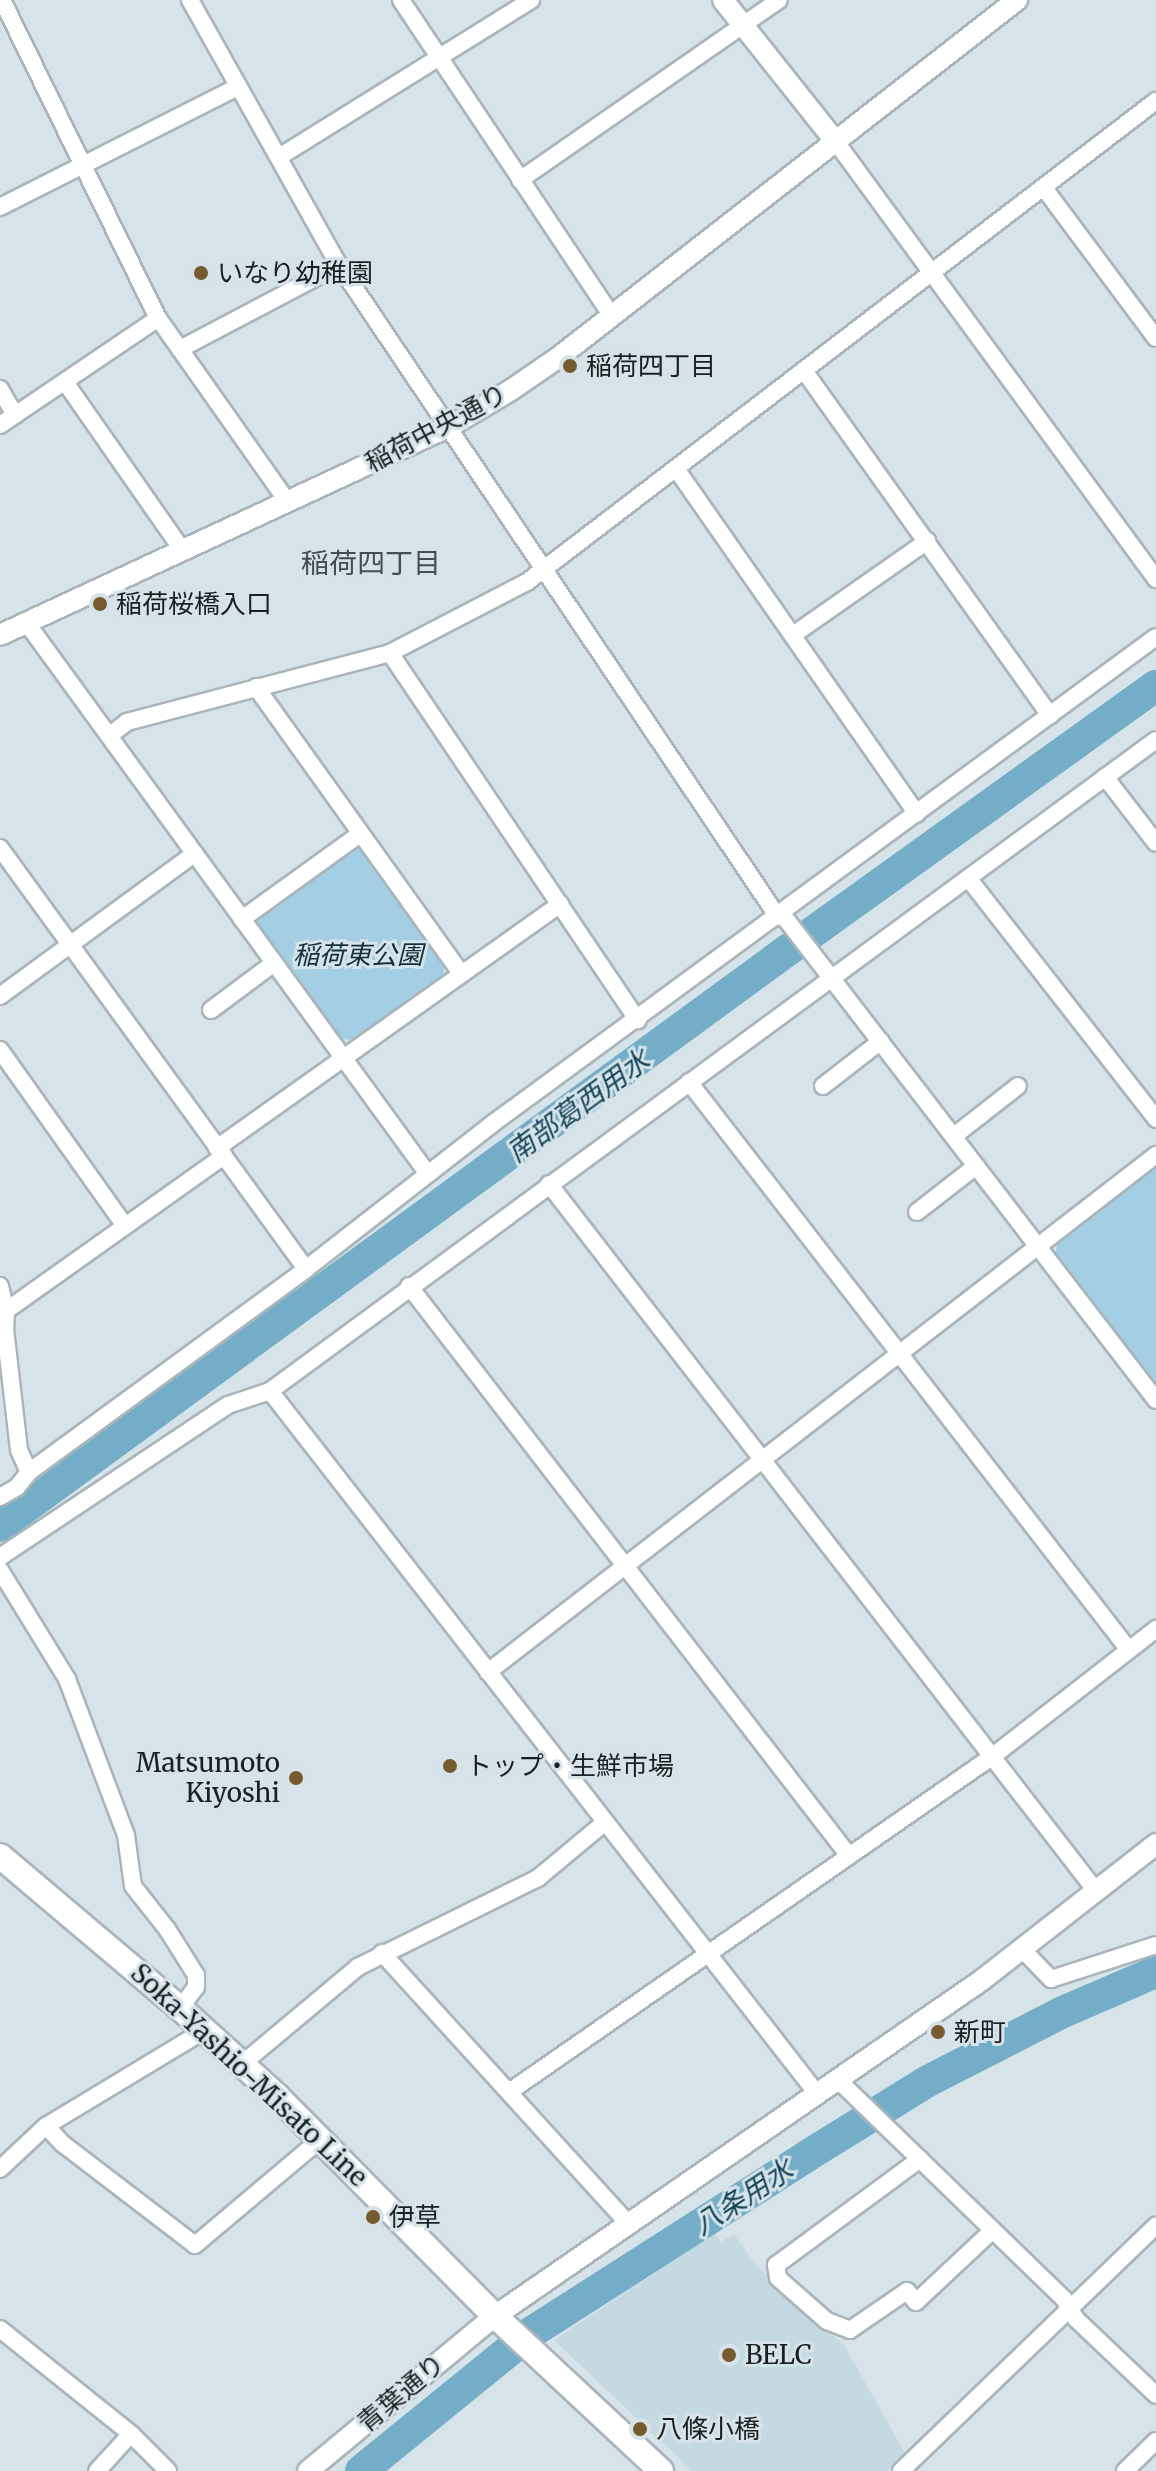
<!DOCTYPE html>
<meta charset="utf-8">
<style>
body{margin:0}
#map{position:relative;width:1156px;height:2471px;overflow:hidden;background:#d6e3e9;font-family:Merriweather,"Noto Sans JP",serif}
div>[style]{position:absolute}
.built>*{inset:0;background:#c5d9e3}
.green>*{inset:0;background:#a3cee3}
.river>*{height:32px;margin:-16px;padding:0 16px;transform-origin:16px;border-radius:16px;background:#74adc8}
.roads{filter:drop-shadow(2px 0 #a9b5bb) drop-shadow(-2px 0 #a9b5bb) drop-shadow(0 2px #a9b5bb) drop-shadow(0 -2px #a9b5bb)}
.minor>*{height:16px;margin:-8px;padding:0 8px;transform-origin:8px;border-radius:8px;background:#fff}
.tertiary>*{height:20px;margin:-10px;padding:0 10px;transform-origin:10px;border-radius:10px;background:#fff}
.secondary>*{height:24px;margin:-12px;padding:0 12px;transform-origin:12px;border-radius:12px;background:#fff}
.dots>*{width:22px;height:22px;translate:-50% -50%;box-sizing:border-box;border:4px solid #d6e3e9;border-radius:50%}
span{translate:-50% -50%;white-space:nowrap;text-align:center;line-height:1.15;-webkit-text-stroke:6px #d6e3e9;paint-order:stroke}
.poi-label{font-size:26px;color:#1a1f21}
.left{translate:0 -50%;text-align:left}
.right{translate:-100% -50%;text-align:right}
.street-label{font-size:26px;color:#1a1f21}
.park-label{font-size:26px;color:#132f3b;font-style:italic}
.neighbourhood-label{font-size:28px;color:#434d53}
.water-label{font-size:28px;color:#154559;font-style:italic}
</style>
<div id="map">
<div class="built">
<div style="clip-path:polygon(715px 2233px,721px 2242px,734px 2234px,756px 2265px,844px 2345px,905px 2453px,888px 2471px,692px 2471px,554px 2340px)"></div>
</div>
<div class="green">
<div style="clip-path:polygon(353px 848px,361px 850px,445px 964px,443px 977px,355px 1040px,339px 1039px,256px 924px,259px 915px)"></div>
<div style="clip-path:polygon(1156px 1167px,1156px 1383px,1055px 1257px,1057px 1243px)"></div>
</div>
<div class="river">
<div style="left:0;top:1526px;width:976px;rotate:-36.17deg"></div>
<div style="left:788px;top:950px;width:453px;rotate:-35.7deg"></div>
<div style="left:361px;top:2471px;width:220px;rotate:-39.1deg"></div>
<div style="left:532px;top:2332px;width:326px;rotate:-32.6deg"></div>
<div style="left:807px;top:2156px;width:142px;rotate:-31.8deg"></div>
<div style="left:928px;top:2081px;width:152px;rotate:-27.1deg"></div>
<div style="left:1063px;top:2012px;width:101px;rotate:-23.3deg"></div>
</div>
<div class="roads">
<div class="minor">
<div style="left:2px;top:0;width:354px;rotate:63.9deg"></div>
<div style="left:158px;top:318px;width:224px;rotate:54.8deg"></div>
<div style="left:190px;top:0;width:304px;rotate:60.7deg"></div>
<div style="left:339px;top:265px;width:786px;rotate:56.05deg"></div>
<div style="left:401px;top:0;width:379px;rotate:56.3deg"></div>
<div style="left:836px;top:142px;width:542px;rotate:53.79deg"></div>
<div style="left:279px;top:157px;width:297px;rotate:-31.9deg"></div>
<div style="left:520px;top:180px;width:315px;rotate:-34.8deg"></div>
<div style="left:1044px;top:188px;width:187px;rotate:53.3deg"></div>
<div style="left:0;top:207px;width:267px;rotate:-26.8deg"></div>
<div style="left:180px;top:349px;width:180px;rotate:-27.8deg"></div>
<div style="left:805px;top:372px;width:422px;rotate:54.5deg"></div>
<div style="left:65px;top:382px;width:205px;rotate:55.1deg"></div>
<div style="left:0;top:389px;width:30px;rotate:60deg"></div>
<div style="left:15px;top:415px;width:173px;rotate:-34.1deg"></div>
<div style="left:0;top:425px;width:18px;rotate:-34deg"></div>
<div style="left:677px;top:470px;width:419px;rotate:55.1deg"></div>
<div style="left:26px;top:622px;width:683px;rotate:53.94deg"></div>
<div style="left:793px;top:635px;width:164px;rotate:-35deg"></div>
<div style="left:390px;top:653px;width:443px;rotate:56deg"></div>
<div style="left:256px;top:687px;width:352px;rotate:54.4deg"></div>
<div style="left:110px;top:735px;width:21px;rotate:-37deg"></div>
<div style="left:127px;top:722px;width:272px;rotate:-14.7deg"></div>
<div style="left:390px;top:653px;width:154px;rotate:-27.4deg"></div>
<div style="left:527px;top:582px;width:792px;rotate:-37.41deg"></div>
<div style="left:1105px;top:777px;width:83px;rotate:52.3deg"></div>
<div style="left:0;top:848px;width:520px;rotate:53.99deg"></div>
<div style="left:968px;top:878px;width:306px;rotate:52deg"></div>
<div style="left:782px;top:914px;width:613px;rotate:52.42deg"></div>
<div style="left:242px;top:919px;width:145px;rotate:-35.8deg"></div>
<div style="left:0;top:996px;width:240px;rotate:-36.2deg"></div>
<div style="left:211px;top:1010px;width:79px;rotate:-36.7deg"></div>
<div style="left:0;top:1050px;width:216px;rotate:54.6deg"></div>
<div style="left:689px;top:1082px;width:718px;rotate:52.24deg"></div>
<div style="left:823px;top:1086px;width:73px;rotate:-37.8deg"></div>
<div style="left:954px;top:1136px;width:81px;rotate:-38deg"></div>
<div style="left:217px;top:1148px;width:421px;rotate:-35.4deg"></div>
<div style="left:549px;top:1184px;width:894px;rotate:52.27deg"></div>
<div style="left:917px;top:1212px;width:75px;rotate:-37.9deg"></div>
<div style="left:0;top:1286px;width:27px;rotate:77deg"></div>
<div style="left:6px;top:1312px;width:17px;rotate:93deg"></div>
<div style="left:5px;top:1329px;width:122px;rotate:83.4deg"></div>
<div style="left:19px;top:1450px;width:24px;rotate:66deg"></div>
<div style="left:409px;top:1286px;width:720px;rotate:52.33deg"></div>
<div style="left:0;top:1315px;width:275px;rotate:-35.4deg"></div>
<div style="left:270px;top:1391px;width:892px;rotate:52.1deg"></div>
<div style="left:0;top:1497px;width:20px;rotate:-30deg"></div>
<div style="left:17px;top:1487px;width:19px;rotate:-51deg"></div>
<div style="left:29px;top:1472px;width:343px;rotate:-36.2deg"></div>
<div style="left:306px;top:1269px;width:236px;rotate:-37.9deg"></div>
<div style="left:492px;top:1124px;width:823px;rotate:-36.26deg"></div>
<div style="left:0;top:1557px;width:274px;rotate:-33.7deg"></div>
<div style="left:228px;top:1405px;width:44px;rotate:-18.4deg"></div>
<div style="left:270px;top:1391px;width:1099px;rotate:-36.31deg"></div>
<div style="left:0;top:1570px;width:128px;rotate:58.4deg"></div>
<div style="left:67px;top:1679px;width:167px;rotate:69.3deg"></div>
<div style="left:126px;top:1835px;width:51px;rotate:82.2deg"></div>
<div style="left:133px;top:1886px;width:55px;rotate:51.7deg"></div>
<div style="left:167px;top:1929px;width:54px;rotate:57.8deg"></div>
<div style="left:196px;top:1975px;width:12px;rotate:90deg"></div>
<div style="left:196px;top:1987px;width:26px;rotate:127deg"></div>
<div style="left:488px;top:1672px;width:845px;rotate:-37.74deg"></div>
<div style="left:1022px;top:1949px;width:42px;rotate:46deg"></div>
<div style="left:1051px;top:1979px;width:110px;rotate:-17.9deg"></div>
<div style="left:382px;top:1953px;width:365px;rotate:47.7deg"></div>
<div style="left:242px;top:2064px;width:151px;rotate:-39.9deg"></div>
<div style="left:358px;top:1967px;width:201px;rotate:-26.3deg"></div>
<div style="left:538px;top:1878px;width:86px;rotate:-39.8deg"></div>
<div style="left:838px;top:2080px;width:315px;rotate:44.1deg"></div>
<div style="left:1064px;top:2299px;width:23px;rotate:59deg"></div>
<div style="left:1076px;top:2319px;width:110px;rotate:43.5deg"></div>
<div style="left:509px;top:2092px;width:589px;rotate:-34.77deg"></div>
<div style="left:993px;top:1756px;width:207px;rotate:-37.9deg"></div>
<div style="left:46px;top:2126px;width:25px;rotate:47deg"></div>
<div style="left:63px;top:2144px;width:166px;rotate:37.4deg"></div>
<div style="left:195px;top:2245px;width:165px;rotate:-40.1deg"></div>
<div style="left:920px;top:2159px;width:179px;rotate:143.6deg"></div>
<div style="left:776px;top:2265px;width:13px;rotate:81deg"></div>
<div style="left:778px;top:2278px;width:65px;rotate:41.3deg"></div>
<div style="left:827px;top:2321px;width:25px;rotate:21deg"></div>
<div style="left:850px;top:2330px;width:69px;rotate:-34.4deg"></div>
<div style="left:907px;top:2291px;width:14px;rotate:51deg"></div>
<div style="left:916px;top:2302px;width:105px;rotate:-43.1deg"></div>
<div style="left:0;top:2169px;width:63px;rotate:-43.1deg"></div>
<div style="left:46px;top:2126px;width:186px;rotate:-31.1deg"></div>
<div style="left:0;top:2329px;width:168px;rotate:38.7deg"></div>
<div style="left:131px;top:2434px;width:52px;rotate:45deg"></div>
<div style="left:97px;top:2471px;width:50px;rotate:-47.4deg"></div>
<div style="left:901px;top:2471px;width:354px;rotate:-43.9deg"></div>
<div style="left:1125px;top:2471px;width:43px;rotate:-44.1deg"></div>
</div>
<div class="tertiary">
<div style="left:723px;top:0;width:181px;rotate:51.5deg"></div>
<div style="left:0;top:635px;width:495px;rotate:-24.9deg"></div>
<div style="left:449px;top:427px;width:72px;rotate:-30.8deg"></div>
<div style="left:511px;top:390px;width:58px;rotate:-34.5deg"></div>
<div style="left:559px;top:357px;width:581px;rotate:-37.94deg"></div>
<div style="left:308px;top:2471px;width:243px;rotate:-39.7deg"></div>
<div style="left:495px;top:2316px;width:592px;rotate:-34.6deg"></div>
<div style="left:982px;top:1980px;width:221px;rotate:-38deg"></div>
</div>
<div class="secondary">
<div style="left:0;top:1856px;width:236px;rotate:40.2deg"></div>
<div style="left:180px;top:2008px;width:132px;rotate:42.2deg"></div>
<div style="left:278px;top:2097px;width:308px;rotate:45.3deg"></div>
<div style="left:495px;top:2316px;width:227px;rotate:43deg"></div>
</div>
</div>
<div class="dots">
<div style="left:201px;top:273px;background:#755b2d"></div>
<div style="left:570px;top:366px;background:#755b2d"></div>
<div style="left:100px;top:604px;background:#755b2d"></div>
<div style="left:450px;top:1766px;background:#755b2d"></div>
<div style="left:296px;top:1778px;background:#755b2d"></div>
<div style="left:938px;top:2032px;background:#755b2d"></div>
<div style="left:373px;top:2217px;background:#755b2d"></div>
<div style="left:729px;top:2355px;background:#755b2d"></div>
<div style="left:640px;top:2429px;background:#755b2d"></div>
</div>
<div class="poi-label">
<span class="left" style="left:217px;top:273px">いなり幼稚園</span>
<span class="left" style="left:586px;top:366px">稲荷四丁目</span>
<span class="left" style="left:116px;top:604px">稲荷桜橋入口</span>
<span class="right" style="left:280px;top:1778px">Matsumoto<br>Kiyoshi</span>
<span class="left" style="left:466px;top:1766px">トップ・生鮮市場</span>
<span class="left" style="left:954px;top:2032px">新町</span>
<span class="left" style="left:389px;top:2217px">伊草</span>
<span class="left" style="left:745px;top:2355px">BELC</span>
<span class="left" style="left:656px;top:2429px">八條小橋</span>
</div>
<div class="street-label">
<span style="left:436px;top:428px;rotate:-28deg">稲荷中央通り</span>
<span style="left:249px;top:2075px;rotate:43deg">Soka-Yashio-Misato Line</span>
<span style="left:401px;top:2393px;rotate:-40deg">青葉通り</span>
</div>
<div class="park-label">
<span style="left:358px;top:955px">稲荷東公園</span>
</div>
<div class="neighbourhood-label">
<span style="left:371px;top:563px">稲荷四丁目</span>
</div>
<div class="water-label">
<span style="left:578px;top:1106px;rotate:-36deg">南部葛西用水</span>
<span style="left:743px;top:2197px;rotate:-33deg">八条用水</span>
</div>
</div>
